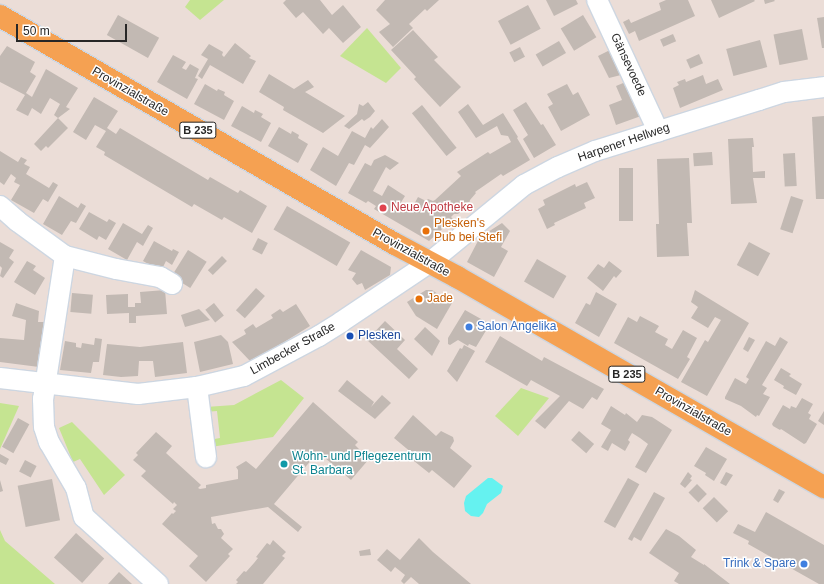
<!DOCTYPE html>
<meta charset="utf-8">
<style>
body{margin:0}
#map{position:relative;width:824px;height:584px;overflow:hidden;background:#ebddd7;font-family:Arial,sans-serif}
div>[style]{position:absolute}
.green>*{inset:0;background:#c5e491}
.water>*{inset:0;background:#65f2f0}
.building>*{inset:0;background:#c2b9b3;transform-origin:0 0}
.roads{filter:drop-shadow(1px 0 #cdd6e1) drop-shadow(-1px 0 #cdd6e1) drop-shadow(0 1px #cdd6e1) drop-shadow(0 -1px #cdd6e1)}
.minor>*{height:20px;margin:-10px;padding:0 10px;transform-origin:10px;border-radius:10px;background:#fff}
.major>*{height:22px;margin:-11px;padding:0 11px;transform-origin:11px;border-radius:11px;background:#f5a152}
.dots>*{width:11px;height:11px;translate:-50% -50%;box-sizing:border-box;border:2px solid #fff;border-radius:50%}
span{translate:-50% -50%;white-space:nowrap;text-align:center;line-height:1.15;-webkit-text-stroke:3px #fff;paint-order:stroke}
.shield-label span{padding:1px 3px;background:#fff;border:1px solid;border-radius:3px;-webkit-text-stroke-width:0}
.shield-label{font-size:11px;color:#272727;font-weight:700}
.street-label{font-size:12px;color:#272727}
.health-label{font-size:12px;color:#be3a42}
.left{translate:0 -50%;text-align:left}
.food-label{font-size:12px;color:#c56008}
.shop-label{font-size:12px;color:#366cbe}
.right{translate:-100% -50%;text-align:right}
.transit-label{font-size:12px;color:#164399}
.culture-label{font-size:12px;color:#0d838f}
.scale{position:absolute;left:16px;top:24px;width:111px;height:18px;box-sizing:border-box;border:2px solid #272727;border-top:0;padding-left:5px;font-size:12px;line-height:14px;white-space:nowrap;color:#272727;-webkit-text-stroke:3px #fff;paint-order:stroke}
</style>
<div id="map">
<div class="green">
<div style="clip-path:polygon(190px 0,224px 0,200px 20px,185px 7px)"></div>
<div style="clip-path:polygon(367px 28px,401px 68px,386px 83px,340px 56px)"></div>
<div style="clip-path:polygon(281px 380px,304px 398px,273px 437px,211px 447px,209px 440px,220px 438px,217px 411px,205px 412px,206px 407px,234px 405px)"></div>
<div style="clip-path:polygon(521px 388px,549px 398px,518px 436px,495px 416px)"></div>
<div style="clip-path:polygon(0 403px,19px 406px,0 449px)"></div>
<div style="clip-path:polygon(72px 422px,125px 475px,104px 495px,80px 459px,73px 462px,59px 428px)"></div>
<div style="clip-path:polygon(0 530px,5px 541px,55px 584px,0 584px)"></div>
</div>
<div class="water">
<div style="clip-path:polygon(488px 478px,492px 478px,503px 486px,501px 493px,487px 504px,483px 513px,479px 517px,471px 516px,465px 511px,464px 503px,466px 496px)"></div>
</div>
<div class="building">
<div style="clip-path:polygon(286px 0,320px 0,332px 15px,343px 5px,361px 27px,343px 43px,329px 28px,323px 34px,303px 12px,296px 18px,283px 3px)"></div>
<div style="clip-path:polygon(385px 0,439px 0,427px 11px,425px 9px,409px 24px,413px 28px,393px 47px,379px 32px,390px 24px,376px 10px)"></div>
<div style="clip-path:polygon(546px 0,576px 0,578px 4px,554px 16px)"></div>
<div style="clip-path:polygon(666px 0,688px 0,695px 16px,639px 41px,635px 31px,629px 34px,623px 22px,629px 19px,631px 23px,661px 10px,659px 3px)"></div>
<div style="clip-path:polygon(711px 0,754px 0,755px 1px,719px 18px)"></div>
<div style="clip-path:polygon(764px 0,774px 0,775px 1px,765px 4px)"></div>
<div style="left:528px;top:5px;width:27px;height:34px;rotate:62deg"></div>
<div style="left:118px;top:15px;width:47px;height:23px;rotate:29deg"></div>
<div style="left:583px;top:15px;width:26px;height:26px;rotate:59deg"></div>
<div style="clip-path:polygon(824px 17px,824px 48px,822px 48px,817px 18px)"></div>
<div style="left:802px;top:29px;width:31px;height:29px;rotate:79deg"></div>
<div style="clip-path:polygon(413px 30px,438px 57px,434px 60px,461px 87px,440px 107px,414px 79px,416px 77px,391px 50px)"></div>
<div style="left:673px;top:34px;width:8px;height:14px;rotate:67deg"></div>
<div style="left:760px;top:40px;width:28px;height:35px;rotate:75deg"></div>
<div style="left:559px;top:41px;width:14px;height:27px;rotate:60deg"></div>
<div style="clip-path:polygon(235px 43px,251px 56px,249px 58px,256px 61px,243px 84px,210px 65px,202px 79px,198px 76px,208px 59px,201px 55px,209px 44px,223px 52px,222px 55px,224px 57px)"></div>
<div style="clip-path:polygon(7px 46px,35px 62px,30px 72px,36px 76px,26px 93px,32px 97px,46px 69px,78px 88px,66px 107px,70px 109px,58px 118px,54px 115px,60px 104px,50px 98px,41px 114px,32px 108px,28px 116px,16px 110px,25px 95px,0 82px,0 56px)"></div>
<div style="left:520px;top:47px;width:11px;height:12px;rotate:63deg"></div>
<div style="clip-path:polygon(610px 50px,621px 75px,609px 78px,598px 56px)"></div>
<div style="left:699px;top:54px;width:10px;height:14px;rotate:66deg"></div>
<div style="clip-path:polygon(173px 55px,186px 62px,182px 68px,186px 70px,190px 64px,199px 69px,195px 78px,198px 79px,187px 99px,157px 82px)"></div>
<div style="clip-path:polygon(269px 74px,294px 89px,308px 80px,314px 87px,305px 92px,345px 116px,323px 133px,283px 110px,284px 107px,259px 92px)"></div>
<div style="clip-path:polygon(703px 75px,706px 84px,718px 79px,723px 90px,680px 108px,673px 88px,679px 85px,677px 82px,685px 79px,686px 82px)"></div>
<div style="clip-path:polygon(628px 81px,641px 116px,616px 125px,609px 105px,622px 100px,616px 86px)"></div>
<div style="clip-path:polygon(205px 84px,217px 91px,218px 89px,225px 92px,224px 95px,234px 101px,224px 120px,194px 104px)"></div>
<div style="clip-path:polygon(567px 84px,573px 95px,578px 92px,590px 115px,561px 131px,548px 107px,553px 104px,547px 94px)"></div>
<div style="clip-path:polygon(94px 97px,118px 111px,107px 128px,116px 134px,120px 128px,208px 180px,210px 177px,238px 193px,240px 190px,267px 206px,252px 233px,224px 217px,222px 220px,194px 204px,192px 207px,104px 155px,105px 152px,96px 147px,106px 131px,95px 125px,86px 140px,73px 132px)"></div>
<div style="clip-path:polygon(368px 102px,375px 111px,370px 117px,364px 121px,362px 119px,349px 129px,344px 126px,357px 114px,359px 104px,363px 106px)"></div>
<div style="clip-path:polygon(526px 102px,541px 125px,543px 124px,556px 145px,534px 158px,523px 139px,528px 135px,513px 110px)"></div>
<div style="clip-path:polygon(468px 104px,483px 125px,503px 113px,518px 137px,517px 138px,530px 160px,503px 176px,501px 174px,475px 192px,476px 193px,470px 200px,469px 204px,458px 214px,454px 214px,451px 217px,453px 219px,429px 241px,374px 209px,376px 206px,368px 201px,366px 203px,348px 193px,365px 163px,371px 166px,374px 160px,385px 155px,399px 163px,390px 170px,386px 167px,373px 191px,382px 196px,388px 185px,405px 196px,400px 204px,411px 210px,418px 197px,426px 201px,428px 199px,433px 201px,435px 200px,461px 176px,457px 172px,488px 152px,490px 154px,511px 142px,508px 136px,501px 135px,497px 126px,476px 138px,458px 112px)"></div>
<div style="left:422px;top:105px;width:55px;height:13px;rotate:51deg"></div>
<div style="clip-path:polygon(242px 106px,254px 113px,255px 110px,263px 114px,261px 117px,271px 123px,261px 142px,231px 126px)"></div>
<div style="clip-path:polygon(824px 116px,824px 199px,816px 199px,812px 117px)"></div>
<div style="clip-path:polygon(58px 118px,68px 128px,48px 148px,46px 146px,41px 151px,34px 144px)"></div>
<div style="clip-path:polygon(382px 119px,389px 127px,370px 148px,365px 145px,354px 165px,349px 163px,336px 186px,310px 170px,323px 147px,338px 156px,352px 131px,365px 138px,371px 127px,373px 129px)"></div>
<div style="clip-path:polygon(279px 127px,291px 134px,292px 131px,299px 135px,298px 138px,308px 144px,298px 163px,268px 146px)"></div>
<div style="clip-path:polygon(753px 138px,754px 147px,752px 147px,753px 172px,765px 171px,765px 178px,753px 178px,757px 203px,731px 204px,728px 139px)"></div>
<div style="clip-path:polygon(0 151px,18px 162px,21px 157px,27px 160px,24px 164px,30px 167px,26px 174px,49px 188px,53px 182px,58px 185px,48px 202px,43px 199px,34px 213px,11px 200px,20px 185px,14px 182px,16px 178px,11px 174px,4px 185px,0 182px)"></div>
<div style="left:712px;top:152px;width:13px;height:19px;rotate:86deg"></div>
<div style="left:795px;top:153px;width:33px;height:12px;rotate:87deg"></div>
<div style="clip-path:polygon(689px 158px,692px 223px,687px 223px,689px 256px,657px 257px,656px 224px,659px 224px,657px 159px)"></div>
<div style="left:619px;top:168px;width:14px;height:53px"></div>
<div style="clip-path:polygon(587px 182px,595px 198px,584px 203px,586px 208px,554px 223px,555px 225px,547px 229px,538px 209px,545px 205px,543px 200px,575px 184px,576px 187px)"></div>
<div style="clip-path:polygon(59px 196px,78px 208px,81px 203px,86px 206px,76px 223px,71px 221px,62px 235px,43px 224px)"></div>
<div style="left:791px;top:196px;width:13px;height:35px;rotate:18deg"></div>
<div style="left:287px;top:206px;width:73px;height:27px;rotate:30deg"></div>
<div style="clip-path:polygon(89px 212px,107px 222px,109px 219px,116px 223px,106px 240px,99px 236px,97px 240px,79px 229px)"></div>
<div style="clip-path:polygon(123px 223px,142px 234px,148px 225px,153px 228px,143px 246px,137px 242px,127px 260px,108px 249px)"></div>
<div style="clip-path:polygon(502px 223px,510px 231px,501px 247px,508px 251px,494px 277px,467px 262px,480px 237px)"></div>
<div style="left:258px;top:238px;width:11px;height:13px;rotate:27deg"></div>
<div style="clip-path:polygon(154px 241px,172px 251px,173px 249px,179px 252px,172px 265px,166px 261px,161px 271px,143px 261px)"></div>
<div style="clip-path:polygon(0 242px,14px 250px,9px 258px,14px 262px,3px 278px,0 276px,2px 268px,0 266px)"></div>
<div style="left:749px;top:242px;width:24px;height:26px;rotate:28deg"></div>
<div style="left:188px;top:250px;width:22px;height:31px;rotate:32deg"></div>
<div style="clip-path:polygon(361px 250px,391px 267px,390px 275px,365px 290px,362px 283px,357px 285px,352px 279px,356px 273px,348px 270px)"></div>
<div style="left:222px;top:256px;width:7px;height:20px;rotate:45deg"></div>
<div style="left:537px;top:259px;width:34px;height:26px;rotate:30deg"></div>
<div style="clip-path:polygon(27px 261px,36px 266px,33px 270px,45px 278px,35px 295px,14px 282px)"></div>
<div style="clip-path:polygon(609px 261px,622px 271px,616px 278px,614px 276px,603px 291px,587px 278px,598px 264px,604px 268px)"></div>
<div style="left:256px;top:288px;width:12px;height:30px;rotate:42deg"></div>
<div style="clip-path:polygon(165px 290px,167px 314px,136px 316px,136px 323px,129px 323px,129px 313px,107px 314px,106px 295px,128px 294px,128px 307px,135px 307px,135px 303px,141px 303px,140px 292px)"></div>
<div style="clip-path:polygon(426px 290px,432px 290px,452px 303px,437px 329px,416px 316px,407px 302px)"></div>
<div style="clip-path:polygon(695px 290px,749px 323px,707px 396px,681px 382px,705px 340px,708px 342px,721px 320px,715px 317px,708px 328px,691px 318px,698px 307px,691px 302px)"></div>
<div style="clip-path:polygon(596px 292px,617px 304px,599px 337px,575px 323px,586px 303px,590px 305px)"></div>
<div style="left:72px;top:293px;width:21px;height:19px;rotate:5deg"></div>
<div style="clip-path:polygon(16px 303px,39px 311px,38px 322px,44px 322px,39px 367px,0 362px,0 338px,24px 340px,26px 320px,12px 316px)"></div>
<div style="left:214px;top:303px;width:16px;height:11px;rotate:52deg"></div>
<div style="clip-path:polygon(296px 304px,310px 326px,281px 344px,250px 361px,232px 342px,246px 334px,244px 330px,253px 324px,256px 328px,273px 318px,271px 315px,280px 309px,283px 312px)"></div>
<div style="clip-path:polygon(199px 309px,210px 320px,185px 327px,181px 315px)"></div>
<div style="clip-path:polygon(465px 310px,490px 324px,476px 347px,469px 344px,468px 346px,458px 340px,450px 345px,448px 344px,448px 338px)"></div>
<div style="clip-path:polygon(640px 316px,659px 326px,655px 332px,668px 339px,665px 345px,672px 349px,683px 330px,697px 338px,687px 357px,690px 359px,678px 379px,614px 343px,628px 317px,637px 322px)"></div>
<div style="clip-path:polygon(385px 321px,405px 340px,397px 349px,418px 369px,409px 379px,367px 340px)"></div>
<div style="clip-path:polygon(425px 327px,440px 341px,432px 356px,414px 339px)"></div>
<div style="clip-path:polygon(221px 335px,228px 342px,233px 364px,200px 372px,194px 342px)"></div>
<div style="clip-path:polygon(500px 336px,542px 361px,544px 357px,604px 389px,597px 400px,592px 397px,583px 409px,569px 401px,545px 429px,535px 421px,560px 396px,531px 380px,527px 386px,485px 362px)"></div>
<div style="clip-path:polygon(749px 337px,755px 340px,748px 352px,743px 349px)"></div>
<div style="clip-path:polygon(780px 337px,788px 342px,762px 385px,767px 388px,763px 394px,770px 397px,759px 416px,757px 415px,756px 417px,741px 406px,725px 399px,725px 397px,735px 378px,746px 384px,749px 379px,746px 377px,766px 341px,775px 346px)"></div>
<div style="clip-path:polygon(95px 338px,102px 339px,99px 362px,93px 362px,91px 373px,60px 370px,65px 341px,76px 343px,76px 347px,81px 348px,82px 343px,94px 345px)"></div>
<div style="clip-path:polygon(183px 342px,187px 373px,155px 377px,153px 361px,139px 361px,138px 376px,121px 377px,103px 375px,107px 344px,140px 347px)"></div>
<div style="clip-path:polygon(464px 345px,475px 351px,457px 382px,447px 371px,460px 348px,462px 349px)"></div>
<div style="clip-path:polygon(781px 368px,791px 374px,789px 376px,802px 384px,796px 395px,783px 388px,784px 386px,774px 380px)"></div>
<div style="clip-path:polygon(347px 380px,374px 402px,371px 407px,382px 395px,391px 403px,375px 419px,338px 391px)"></div>
<div style="clip-path:polygon(802px 398px,813px 404px,808px 413px,811px 415px,809px 419px,817px 424px,806px 443px,804px 444px,781px 429px,780px 430px,773px 426px,772px 424px,783px 405px,790px 409px,791px 406px,796px 408px)"></div>
<div style="clip-path:polygon(313px 402px,358px 442px,355px 445px,369px 459px,351px 480px,318px 452px,274px 504px,302px 527px,298px 532px,268px 507px,211px 517px,212px 524px,215px 523px,218px 529px,221px 529px,224px 534px,221px 538px,233px 549px,228px 554px,230px 556px,206px 582px,189px 566px,198px 556px,162px 524px,172px 513px,173px 514px,176px 511px,173px 509px,177px 505px,174px 502px,173px 504px,141px 476px,146px 471px,133px 460px,138px 455px,136px 453px,156px 432px,172px 446px,166px 453px,201px 485px,198px 488px,200px 489px,206px 488px,206px 485px,238px 479px,238px 470px,236px 467px,246px 461px,256px 469px)"></div>
<div style="clip-path:polygon(611px 406px,625px 415px,626px 413px,637px 422px,642px 415px,652px 417px,672px 430px,646px 473px,635px 467px,648px 444px,640px 438px,632px 433px,628px 440px,630px 442px,625px 451px,612px 443px,608px 451px,601px 447px,611px 430px,601px 424px)"></div>
<div style="clip-path:polygon(824px 411px,824px 425px,818px 421px)"></div>
<div style="clip-path:polygon(413px 415px,436px 436px,441px 431px,453px 437px,454px 441px,450px 448px,472px 466px,454px 488px,432px 470px,429px 473px,409px 457px,412px 453px,394px 438px)"></div>
<div style="left:18px;top:418px;width:13px;height:33px;rotate:29deg"></div>
<div style="left:579px;top:431px;width:20px;height:12px;rotate:41deg"></div>
<div style="clip-path:polygon(706px 447px,727px 459px,714px 481px,705px 475px,706px 473px,694px 466px)"></div>
<div style="clip-path:polygon(0 454px,9px 459px,6px 465px,0 462px)"></div>
<div style="left:25px;top:460px;width:13px;height:13px;rotate:27deg"></div>
<div style="clip-path:polygon(688px 472px,692px 476px,690px 479px,692px 480px,685px 488px,680px 484px)"></div>
<div style="clip-path:polygon(726px 472px,733px 475px,726px 486px,720px 483px)"></div>
<div style="left:628px;top:478px;width:13px;height:50px;rotate:29deg"></div>
<div style="left:52px;top:479px;width:42px;height:35px;rotate:79deg"></div>
<div style="clip-path:polygon(0 480px,3px 491px,0 492px)"></div>
<div style="left:697px;top:484px;width:14px;height:12px;rotate:45deg"></div>
<div style="clip-path:polygon(779px 489px,785px 492px,778px 503px,773px 500px)"></div>
<div style="clip-path:polygon(654px 492px,665px 498px,641px 541px,634px 537px,632px 541px,628px 539px)"></div>
<div style="left:714px;top:497px;width:20px;height:16px;rotate:45deg"></div>
<div style="clip-path:polygon(766px 512px,824px 545px,824px 584px,819px 584px,748px 544px,749px 541px,733px 533px,738px 524px,755px 532px)"></div>
<div style="clip-path:polygon(666px 529px,679px 536px,696px 550px,691px 557px,704px 565px,704px 564px,730px 584px,679px 584px,674px 581px,679px 573px,649px 553px)"></div>
<div style="left:76px;top:533px;width:38px;height:33px;rotate:42deg"></div>
<div style="clip-path:polygon(419px 538px,433px 552px,471px 584px,419px 584px,411px 577px,404px 584px,401px 581px,405px 575px,395px 567px,391px 572px,377px 560px,387px 549px,400px 560px)"></div>
<div style="clip-path:polygon(273px 540px,286px 552px,282px 556px,285px 558px,268px 578px,263px 584px,236px 584px,238px 582px,236px 580px,244px 571px,246px 572px,254px 563px,258px 558px,256px 557px,267px 543px,270px 545px)"></div>
<div style="clip-path:polygon(370px 549px,371px 555px,360px 556px,359px 551px)"></div>
<div style="clip-path:polygon(119px 572px,132px 584px,108px 584px)"></div>
</div>
<div class="roads">
<div class="minor">
<div style="left:597px;top:0;width:145px;rotate:65deg"></div>
<div style="left:0;top:206px;width:23px;rotate:41deg"></div>
<div style="left:17px;top:221px;width:59px;rotate:36.1deg"></div>
<div style="left:65px;top:256px;width:145px;rotate:98.7deg"></div>
<div style="left:43px;top:399px;width:28px;rotate:88deg"></div>
<div style="left:44px;top:427px;width:16px;rotate:72deg"></div>
<div style="left:49px;top:442px;width:53px;rotate:59.6deg"></div>
<div style="left:76px;top:488px;width:30px;rotate:75deg"></div>
<div style="left:84px;top:517px;width:100px;rotate:42.2deg"></div>
<div style="left:65px;top:256px;width:53px;rotate:14.3deg"></div>
<div style="left:116px;top:269px;width:45px;rotate:10.3deg"></div>
<div style="left:160px;top:277px;width:14px;rotate:30deg"></div>
<div style="left:0;top:378px;width:139px;rotate:6.6deg"></div>
<div style="left:138px;top:394px;width:59px;rotate:-6.8deg"></div>
<div style="left:197px;top:387px;width:48px;rotate:-13.2deg"></div>
<div style="left:244px;top:376px;width:85px;rotate:-28.1deg"></div>
<div style="left:319px;top:336px;width:26px;rotate:-32deg"></div>
<div style="left:341px;top:322px;width:106px;rotate:-33.8deg"></div>
<div style="left:429px;top:263px;width:123px;rotate:-39.4deg"></div>
<div style="left:524px;top:185px;width:38px;rotate:-28deg"></div>
<div style="left:558px;top:167px;width:40px;rotate:-23.4deg"></div>
<div style="left:595px;top:151px;width:172px;rotate:-17.3deg"></div>
<div style="left:759px;top:100px;width:26px;rotate:-18deg"></div>
<div style="left:784px;top:92px;width:40px;rotate:-7.1deg"></div>
<div style="left:197px;top:387px;width:71px;rotate:82.7deg"></div>
</div>
<div class="major">
<div style="left:0;top:16px;width:456px;rotate:30deg"></div>
<div style="left:395px;top:244px;width:70px;rotate:28deg"></div>
<div style="left:457px;top:277px;width:423px;rotate:29.8deg"></div>
</div>
</div>
<div class="dots">
<div style="left:383px;top:208px;background:#e0444e"></div>
<div style="left:426px;top:231px;background:#e8710a"></div>
<div style="left:419px;top:299px;background:#e8710a"></div>
<div style="left:469px;top:327px;background:#3f7fe0"></div>
<div style="left:350px;top:336px;background:#1a4fb4"></div>
<div style="left:284px;top:464px;background:#0f9aa8"></div>
<div style="left:804px;top:564px;background:#3f7fe0"></div>
</div>
<div class="shield-label">
<span style="left:198px;top:130px">B 235</span>
<span style="left:627px;top:374px">B 235</span>
</div>
<div class="street-label">
<span style="left:628px;top:65px;rotate:65deg">Gänsevoede</span>
<span style="left:130px;top:92px;rotate:30deg">Provinzialstraße</span>
<span style="left:624px;top:143px;rotate:-19deg">Harpener Hellweg</span>
<span style="left:411px;top:253px;rotate:29deg">Provinzialstraße</span>
<span style="left:293px;top:349px;rotate:-29deg">Limbecker Straße</span>
<span style="left:693px;top:412px;rotate:30deg">Provinzialstraße</span>
</div>
<div class="health-label">
<span class="left" style="left:391px;top:208px">Neue Apotheke</span>
</div>
<div class="food-label">
<span class="left" style="left:434px;top:231px">Plesken's<br>Pub bei Stefi</span>
<span class="left" style="left:427px;top:299px">Jade</span>
</div>
<div class="shop-label">
<span class="left" style="left:477px;top:327px">Salon Angelika</span>
<span class="right" style="left:796px;top:564px">Trink &amp; Spare</span>
</div>
<div class="transit-label">
<span class="left" style="left:358px;top:336px">Plesken</span>
</div>
<div class="culture-label">
<span class="left" style="left:292px;top:464px">Wohn- und Pflegezentrum<br>St. Barbara</span>
</div>
<div class="scale">50 m</div>
</div>
